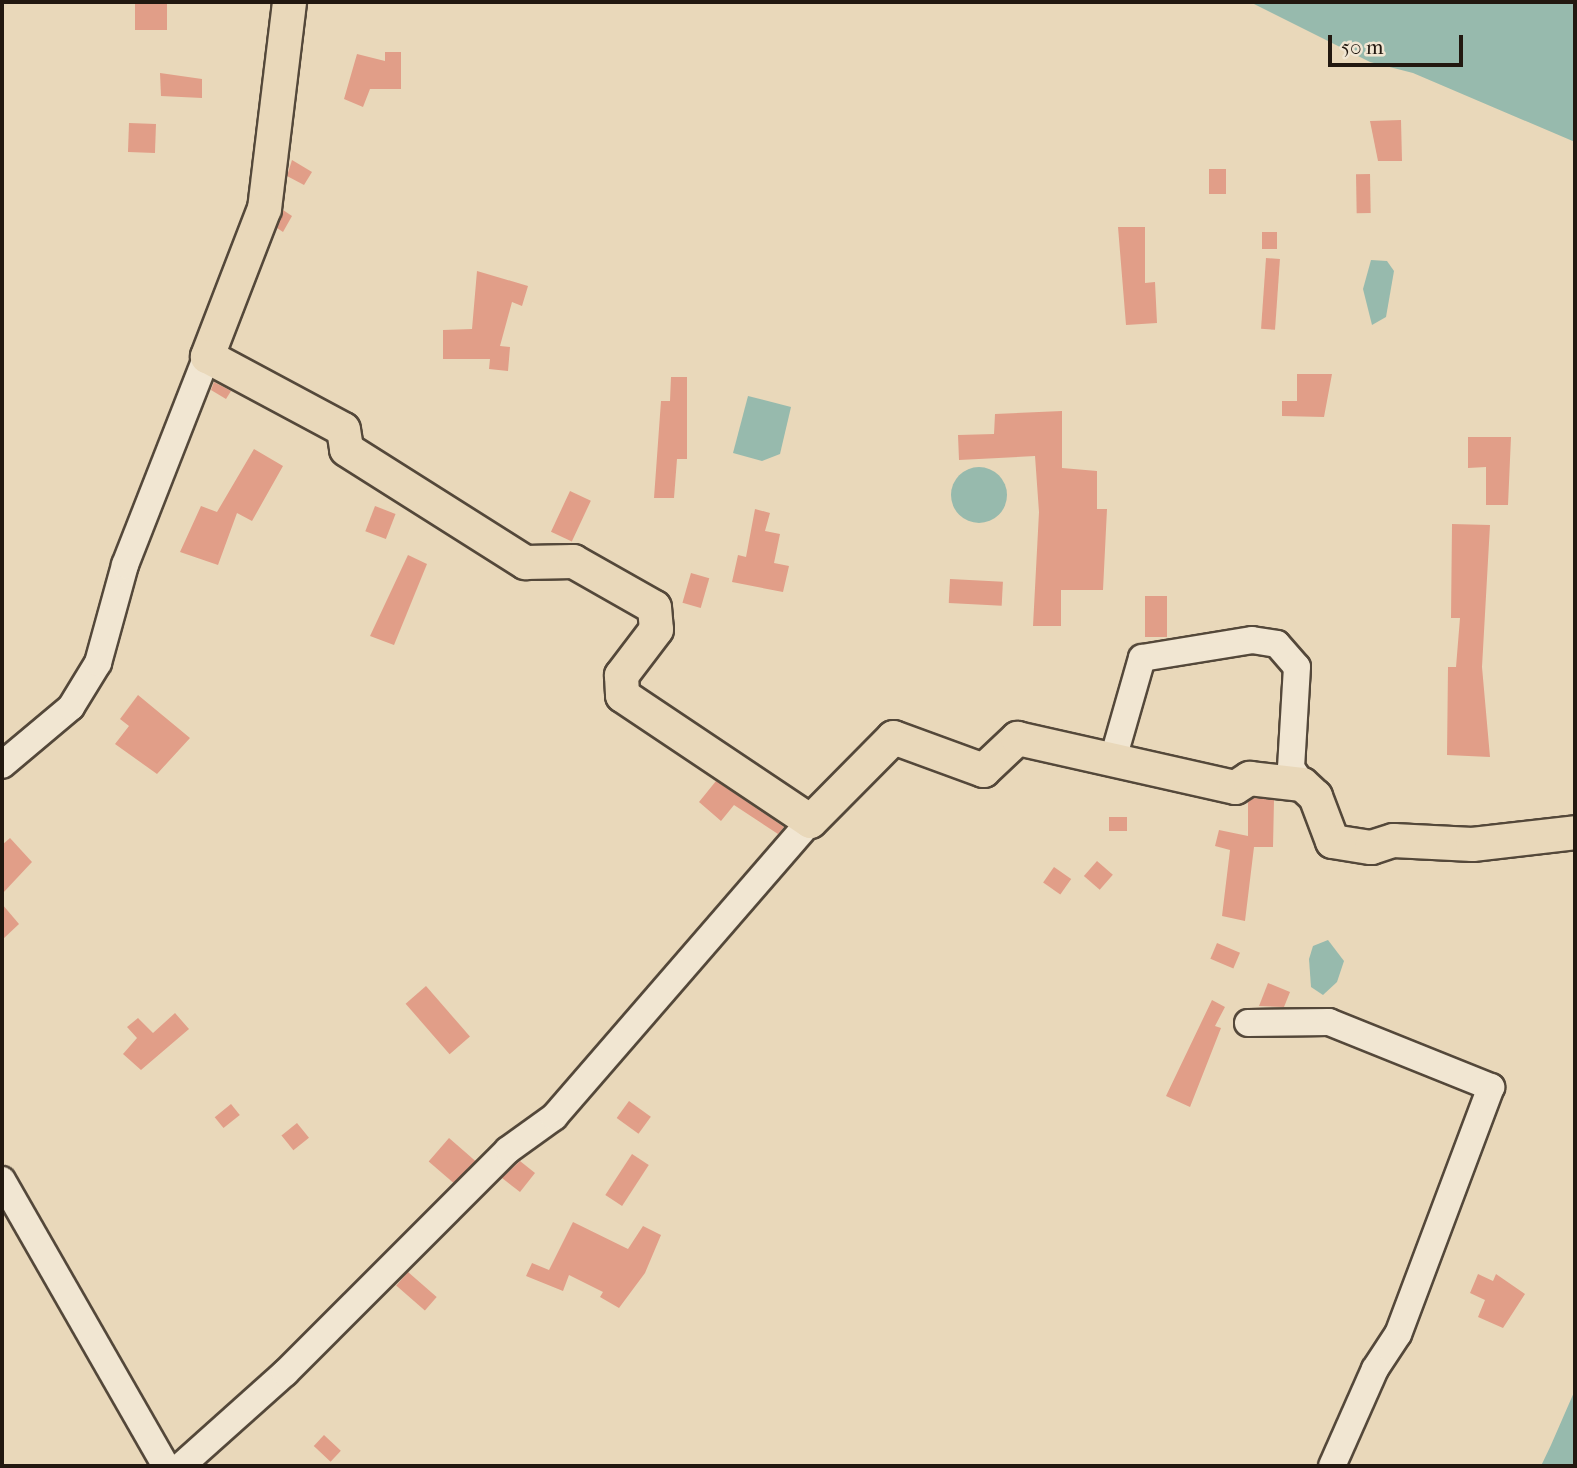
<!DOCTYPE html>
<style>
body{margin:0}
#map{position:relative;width:1577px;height:1468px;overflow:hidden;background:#e9d8ba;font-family:"IM FELL French Canon",serif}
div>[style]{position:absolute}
.water>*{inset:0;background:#97baad}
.round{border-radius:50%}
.building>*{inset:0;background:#e19e88;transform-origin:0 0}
.roads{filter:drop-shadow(2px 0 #54483a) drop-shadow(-2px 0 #54483a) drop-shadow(0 2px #54483a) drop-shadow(0 -2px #54483a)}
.minor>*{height:26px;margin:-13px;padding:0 13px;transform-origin:13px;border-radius:13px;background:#f1e6d2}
.major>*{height:33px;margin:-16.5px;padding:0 16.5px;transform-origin:16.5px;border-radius:16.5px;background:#e9d8ba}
span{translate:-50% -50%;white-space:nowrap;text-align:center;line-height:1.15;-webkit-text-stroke:6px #f1e6d2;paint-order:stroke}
.frame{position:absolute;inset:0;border:4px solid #221810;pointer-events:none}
.scale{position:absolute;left:1328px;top:35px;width:135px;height:32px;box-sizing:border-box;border:4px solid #221810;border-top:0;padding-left:9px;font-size:21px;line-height:24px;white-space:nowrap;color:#221810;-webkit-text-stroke:5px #f1e6d2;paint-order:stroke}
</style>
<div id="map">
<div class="water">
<div style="clip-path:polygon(1250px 2px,1575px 2px,1575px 142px,1413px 73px,1370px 62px)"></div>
<div style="clip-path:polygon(1371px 260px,1387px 261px,1394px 271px,1386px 317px,1372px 325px,1363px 289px)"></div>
<div style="clip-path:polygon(748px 396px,791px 407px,780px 454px,762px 461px,733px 453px)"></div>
<div class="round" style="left:951px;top:467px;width:56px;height:56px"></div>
<div style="clip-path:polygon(1328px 940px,1344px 961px,1337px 982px,1323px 995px,1311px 987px,1309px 959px,1313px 946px)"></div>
<div style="clip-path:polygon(1575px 1390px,1575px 1466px,1541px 1466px,1551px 1445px)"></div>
</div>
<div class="building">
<div style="left:135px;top:2px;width:32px;height:28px"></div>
<div style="clip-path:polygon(385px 52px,401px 52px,401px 89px,370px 89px,363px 107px,344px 99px,357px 54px,385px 61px)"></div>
<div style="clip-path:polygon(160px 73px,202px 79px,202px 98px,161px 96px)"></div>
<div style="clip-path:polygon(1401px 120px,1402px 161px,1378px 161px,1370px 121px)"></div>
<div style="left:129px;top:123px;width:27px;height:29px;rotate:2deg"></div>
<div style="clip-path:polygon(292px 160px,312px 172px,304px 185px,287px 176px)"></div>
<div style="left:1209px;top:169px;width:17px;height:25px"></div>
<div style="left:1370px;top:174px;width:39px;height:14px;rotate:89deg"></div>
<div style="clip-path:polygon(283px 210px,292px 216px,283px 232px,277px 228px)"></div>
<div style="clip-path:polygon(1118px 227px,1145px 227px,1145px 283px,1155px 282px,1157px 323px,1126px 325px)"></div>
<div style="left:1262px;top:232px;width:15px;height:17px"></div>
<div style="left:1266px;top:258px;width:14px;height:71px;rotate:4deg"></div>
<div style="clip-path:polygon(477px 271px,528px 286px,522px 306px,512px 302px,500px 346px,510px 347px,508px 371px,489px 369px,490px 359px,443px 359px,443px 330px,472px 329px)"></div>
<div style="clip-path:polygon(1297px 374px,1332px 374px,1324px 417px,1282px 416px,1282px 401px,1297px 401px)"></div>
<div style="clip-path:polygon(671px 377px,687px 377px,687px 459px,677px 459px,674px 498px,654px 498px,661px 401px,670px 401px)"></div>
<div style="clip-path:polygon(214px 382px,231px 391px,226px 399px,211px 390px)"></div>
<div style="clip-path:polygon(1062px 411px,1062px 468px,1097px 471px,1097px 509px,1107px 509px,1103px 590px,1061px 590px,1061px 626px,1033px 626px,1039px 512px,1035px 456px,959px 460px,958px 435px,994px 434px,995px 414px)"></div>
<div style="clip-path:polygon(1468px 437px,1511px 437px,1508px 505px,1486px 505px,1486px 467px,1468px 468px)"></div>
<div style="clip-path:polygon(254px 449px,283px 466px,252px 521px,237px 513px,218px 565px,180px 552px,201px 506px,217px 512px)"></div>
<div style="left:570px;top:491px;width:23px;height:45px;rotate:25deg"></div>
<div style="left:375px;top:506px;width:22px;height:27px;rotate:21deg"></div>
<div style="clip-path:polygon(755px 509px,770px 513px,765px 531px,780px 534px,774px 563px,789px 566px,783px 592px,732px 582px,738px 555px,746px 557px)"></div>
<div style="clip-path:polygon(1452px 524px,1490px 525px,1482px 667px,1490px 757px,1447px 755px,1448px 667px,1456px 667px,1460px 618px,1451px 618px)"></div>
<div style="clip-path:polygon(408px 555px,427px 564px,394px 645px,370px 636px)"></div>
<div style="left:691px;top:573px;width:19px;height:31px;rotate:16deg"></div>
<div style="left:950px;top:579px;width:53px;height:24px;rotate:3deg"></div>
<div style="left:1145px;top:596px;width:22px;height:41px"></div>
<div style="clip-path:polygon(138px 695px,190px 738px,157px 774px,115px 744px,129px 726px,120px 719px)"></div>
<div style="clip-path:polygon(716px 781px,784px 827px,778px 834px,734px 805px,721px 821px,699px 802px)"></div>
<div style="clip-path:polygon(1254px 798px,1274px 800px,1273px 847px,1254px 847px,1245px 921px,1222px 916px,1230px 850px,1215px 846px,1219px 830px,1248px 836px,1248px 802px)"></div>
<div style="left:1109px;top:817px;width:18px;height:14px"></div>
<div style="clip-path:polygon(10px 838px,32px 862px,2px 894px,2px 845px)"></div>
<div style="left:1097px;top:861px;width:21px;height:20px;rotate:41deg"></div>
<div style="left:1054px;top:867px;width:21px;height:19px;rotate:35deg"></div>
<div style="clip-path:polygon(2px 904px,19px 924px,2px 940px)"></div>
<div style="left:1217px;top:943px;width:25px;height:17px;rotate:23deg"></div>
<div style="clip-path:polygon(1268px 983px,1290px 992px,1284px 1007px,1259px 1006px)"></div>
<div style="left:426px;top:986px;width:67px;height:27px;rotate:49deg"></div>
<div style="clip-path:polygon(1212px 1000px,1225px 1007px,1215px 1026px,1221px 1028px,1190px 1107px,1166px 1096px)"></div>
<div style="clip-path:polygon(175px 1013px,189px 1029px,141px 1070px,123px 1054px,137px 1038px,127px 1027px,138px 1018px,153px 1033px)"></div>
<div style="left:629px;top:1101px;width:27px;height:21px;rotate:36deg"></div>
<div style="left:231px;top:1104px;width:14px;height:21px;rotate:51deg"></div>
<div style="left:297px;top:1123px;width:19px;height:20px;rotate:51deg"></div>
<div style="left:449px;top:1138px;width:35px;height:31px;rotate:41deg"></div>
<div style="left:632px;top:1154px;width:20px;height:49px;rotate:33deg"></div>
<div style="clip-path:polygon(520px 1161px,535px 1173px,520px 1192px,502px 1178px)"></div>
<div style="clip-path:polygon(573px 1222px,628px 1249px,643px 1226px,661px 1235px,645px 1273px,619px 1308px,600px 1297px,603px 1292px,569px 1275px,563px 1291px,526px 1276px,532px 1263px,549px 1270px)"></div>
<div style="left:408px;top:1272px;width:38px;height:18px;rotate:41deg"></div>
<div style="clip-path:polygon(1478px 1274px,1493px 1281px,1496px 1274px,1525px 1294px,1503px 1328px,1478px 1317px,1485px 1300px,1470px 1293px)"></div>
<div style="left:324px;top:1435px;width:23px;height:15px;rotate:43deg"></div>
</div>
<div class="roads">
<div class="minor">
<div style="left:1113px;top:759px;width:105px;rotate:-74deg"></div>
<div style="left:1142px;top:658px;width:111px;rotate:-9.3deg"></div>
<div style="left:1252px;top:640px;width:25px;rotate:9deg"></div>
<div style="left:1277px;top:644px;width:30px;rotate:49deg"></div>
<div style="left:1297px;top:667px;width:101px;rotate:93.4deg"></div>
<div style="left:1291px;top:768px;width:19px;rotate:55deg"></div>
<div style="left:2px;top:765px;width:90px;rotate:-40deg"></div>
<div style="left:71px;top:707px;width:52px;rotate:-58.5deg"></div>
<div style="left:98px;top:663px;width:102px;rotate:-74.6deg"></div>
<div style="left:125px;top:565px;width:225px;rotate:-68.6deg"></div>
<div style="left:1248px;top:1023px;width:81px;rotate:-0.7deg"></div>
<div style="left:1329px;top:1022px;width:175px;rotate:21.9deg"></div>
<div style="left:1491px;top:1087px;width:264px;rotate:110.6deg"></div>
<div style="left:1398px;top:1334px;width:42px;rotate:123.3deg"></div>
<div style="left:1375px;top:1369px;width:106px;rotate:113.9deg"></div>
<div style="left:2px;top:1180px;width:330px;rotate:60.2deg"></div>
<div style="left:181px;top:1466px;width:140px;rotate:-41.8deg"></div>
<div style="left:285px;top:1373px;width:315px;rotate:-45deg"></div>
<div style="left:508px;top:1150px;width:57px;rotate:-35.7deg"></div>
<div style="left:554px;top:1117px;width:391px;rotate:-49.1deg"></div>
</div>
<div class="major">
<div style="left:289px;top:2px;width:208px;rotate:96.9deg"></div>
<div style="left:264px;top:208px;width:159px;rotate:111.1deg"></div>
<div style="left:207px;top:356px;width:154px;rotate:28.2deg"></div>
<div style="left:343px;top:429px;width:20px;rotate:81deg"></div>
<div style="left:346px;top:449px;width:212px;rotate:32.3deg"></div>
<div style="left:525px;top:562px;width:48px;rotate:-1.2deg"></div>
<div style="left:573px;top:561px;width:93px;rotate:29.6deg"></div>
<div style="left:654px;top:607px;width:22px;rotate:85deg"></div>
<div style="left:656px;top:629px;width:58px;rotate:127.3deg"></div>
<div style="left:621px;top:675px;width:20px;rotate:87deg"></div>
<div style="left:622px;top:695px;width:226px;rotate:33.8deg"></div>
<div style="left:810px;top:821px;width:118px;rotate:-45.3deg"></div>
<div style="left:893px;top:737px;width:96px;rotate:20.1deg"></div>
<div style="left:983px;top:770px;width:47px;rotate:-43.3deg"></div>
<div style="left:1017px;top:738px;width:223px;rotate:12.7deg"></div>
<div style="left:1235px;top:787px;width:17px;rotate:-33deg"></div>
<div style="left:1249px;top:778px;width:53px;rotate:6.5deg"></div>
<div style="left:1302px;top:784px;width:18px;rotate:43deg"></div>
<div style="left:1315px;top:796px;width:48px;rotate:69.3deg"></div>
<div style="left:1332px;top:841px;width:39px;rotate:9deg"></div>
<div style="left:1371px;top:847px;width:23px;rotate:-18deg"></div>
<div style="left:1393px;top:840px;width:79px;rotate:2.9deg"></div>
<div style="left:1472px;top:844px;width:104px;rotate:-6.6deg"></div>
</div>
</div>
<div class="frame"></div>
<div class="scale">50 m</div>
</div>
